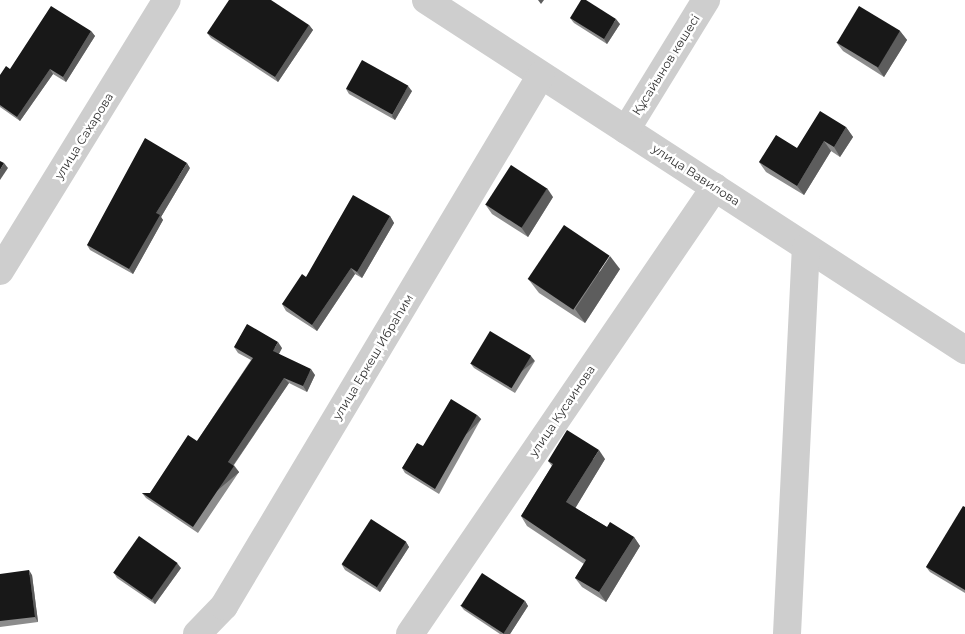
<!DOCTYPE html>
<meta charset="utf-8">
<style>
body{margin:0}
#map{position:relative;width:965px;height:634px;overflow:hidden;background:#fff;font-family:Montserrat,sans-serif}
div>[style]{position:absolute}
.minor>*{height:28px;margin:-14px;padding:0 14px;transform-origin:14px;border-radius:14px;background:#cecece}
.wall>*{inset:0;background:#8c8c8c}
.shaded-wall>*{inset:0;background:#5d5d5d;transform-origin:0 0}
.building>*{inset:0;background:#181818;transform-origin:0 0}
span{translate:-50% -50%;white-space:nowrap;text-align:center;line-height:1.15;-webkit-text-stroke:5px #fff;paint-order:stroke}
.street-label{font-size:12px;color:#313131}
</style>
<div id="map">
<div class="minor">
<div style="left:426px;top:0;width:643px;rotate:33deg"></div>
<div style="left:626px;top:130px;width:153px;rotate:-58.4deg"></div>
<div style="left:0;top:271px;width:318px;rotate:-58.4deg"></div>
<div style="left:197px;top:634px;width:39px;rotate:-46deg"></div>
<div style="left:224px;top:606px;width:618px;rotate:-59.16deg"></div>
<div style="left:410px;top:634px;width:541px;rotate:-55.69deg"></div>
<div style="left:787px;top:634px;width:387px;rotate:-87.2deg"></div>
</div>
<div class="wall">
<div style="clip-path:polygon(570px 18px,620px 24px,607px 44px,574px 23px)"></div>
<div style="clip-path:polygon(309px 25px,313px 30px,278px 82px,211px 38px,207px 33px)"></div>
<div style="clip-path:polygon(91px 31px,95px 36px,66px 82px,53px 74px,20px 121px,0 107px,0 75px)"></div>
<div style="clip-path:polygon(900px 31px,907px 40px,884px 77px,843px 51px,836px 42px)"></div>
<div style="clip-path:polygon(346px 89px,412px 91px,395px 120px,349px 94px)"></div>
<div style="clip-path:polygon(846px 127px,853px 137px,840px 157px,831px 151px,804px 195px,766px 172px,759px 162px,797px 148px)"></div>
<div style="clip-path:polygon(190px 168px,161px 217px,163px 220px,133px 274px,90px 250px,87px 245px)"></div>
<div style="clip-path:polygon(553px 197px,528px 237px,492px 214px,485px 204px)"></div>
<div style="clip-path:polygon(390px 216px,394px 223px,362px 278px,355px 274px,317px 331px,286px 311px,282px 304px,306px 277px)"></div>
<div style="clip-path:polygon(620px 269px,585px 323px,539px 293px,529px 280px)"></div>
<div style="clip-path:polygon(234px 347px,282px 348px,279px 354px,315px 375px,307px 392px,289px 383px,234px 465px,239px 472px,198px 533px,146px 498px,142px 493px,150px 493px,197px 441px,251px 360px,238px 353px)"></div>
<div style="clip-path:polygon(535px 361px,515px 393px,474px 368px,470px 363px)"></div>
<div style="clip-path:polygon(477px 415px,481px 419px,439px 494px,405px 473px,402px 468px,423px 446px)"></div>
<div style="clip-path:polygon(605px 459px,575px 508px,607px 527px,634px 537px,640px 546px,606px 602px,582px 587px,575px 578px,584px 564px,527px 526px,521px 516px,552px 466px,548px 461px)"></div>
<div style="clip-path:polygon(965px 507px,965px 593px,930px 572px,926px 567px)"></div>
<div style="clip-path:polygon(406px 542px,409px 547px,380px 592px,345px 570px,342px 565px)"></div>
<div style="clip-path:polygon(181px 568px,155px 604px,117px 578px,114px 573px)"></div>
<div style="clip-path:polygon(0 574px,32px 575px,38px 622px,0 627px)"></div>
<div style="clip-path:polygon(525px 601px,528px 606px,510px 634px,500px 634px,464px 610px,460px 605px)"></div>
</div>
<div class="shaded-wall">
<div style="clip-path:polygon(538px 0,544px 0,541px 4px)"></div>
<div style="clip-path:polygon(616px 19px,620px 24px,607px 44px,604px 39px)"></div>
<div style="clip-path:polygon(309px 25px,313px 30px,278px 82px,275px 77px)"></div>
<div style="clip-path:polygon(91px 31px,95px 36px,66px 82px,63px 77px)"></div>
<div style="clip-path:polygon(900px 31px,907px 40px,884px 77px,877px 67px)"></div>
<div style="clip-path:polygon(50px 69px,53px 74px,20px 121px,17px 117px)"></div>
<div style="clip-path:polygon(408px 86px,412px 91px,395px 120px,392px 116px)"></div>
<div style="clip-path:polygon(846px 127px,853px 137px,840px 157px,834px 147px)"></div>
<div style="clip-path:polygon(824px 141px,831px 151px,804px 195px,797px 186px)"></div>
<div style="clip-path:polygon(4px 163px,8px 168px,0 180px,0 170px)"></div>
<div style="clip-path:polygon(187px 163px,190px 168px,161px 217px,163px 220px,133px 274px,129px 269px,156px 213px)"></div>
<div style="clip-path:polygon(547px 188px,553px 197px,528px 237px,521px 227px)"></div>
<div style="clip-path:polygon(390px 216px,394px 223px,362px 278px,357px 272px)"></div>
<div style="clip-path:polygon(610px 256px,620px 269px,585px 323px,575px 309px)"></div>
<div style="clip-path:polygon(351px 268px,355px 274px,317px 331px,312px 325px)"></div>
<div style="clip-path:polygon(278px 342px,282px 348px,277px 357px,273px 351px)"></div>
<div style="left:531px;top:356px;width:6px;height:38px;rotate:51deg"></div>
<div style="clip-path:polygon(311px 369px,315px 375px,307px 392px,303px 386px)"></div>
<div style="clip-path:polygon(284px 378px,289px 383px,232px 467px,228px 462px)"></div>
<div style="left:477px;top:415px;width:6px;height:85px;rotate:45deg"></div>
<div style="clip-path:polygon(599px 450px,605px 459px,573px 512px,566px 502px)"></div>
<div style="left:234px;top:466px;width:8px;height:73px;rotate:50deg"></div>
<div style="clip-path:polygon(634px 537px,640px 546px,606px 602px,599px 592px)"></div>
<div style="clip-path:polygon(406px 542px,409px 547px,380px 592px,376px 587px)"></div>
<div style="clip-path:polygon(177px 563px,181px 568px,155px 604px,152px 599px)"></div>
<div style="clip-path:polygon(29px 570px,32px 575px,38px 622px,35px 617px)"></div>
<div style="clip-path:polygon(525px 601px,528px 606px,510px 634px,503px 634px)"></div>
</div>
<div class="building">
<div style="clip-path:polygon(229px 0,271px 0,309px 25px,275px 77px,207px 33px)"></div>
<div style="clip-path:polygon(581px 0,586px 0,616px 19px,604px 39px,570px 18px)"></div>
<div style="clip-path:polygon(51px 6px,91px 31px,63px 77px,50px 69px,17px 117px,0 105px,0 75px,6px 66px,10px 69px)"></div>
<div style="left:859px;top:6px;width:48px;height:43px;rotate:31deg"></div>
<div style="left:362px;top:60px;width:53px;height:33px;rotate:29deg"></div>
<div style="clip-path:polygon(820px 111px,846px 127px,834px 147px,824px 141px,797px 186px,759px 162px,776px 135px,797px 148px)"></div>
<div style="clip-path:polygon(145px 138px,187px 163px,156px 213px,160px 215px,129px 269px,87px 245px)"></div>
<div style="clip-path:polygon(0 161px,4px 163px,0 170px)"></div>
<div style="left:511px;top:165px;width:43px;height:47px;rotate:33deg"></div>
<div style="clip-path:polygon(353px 195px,390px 216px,357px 272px,351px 268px,312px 325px,282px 304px,302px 274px,306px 277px)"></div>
<div style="left:564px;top:225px;width:55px;height:65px;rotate:34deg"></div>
<div style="clip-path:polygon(247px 324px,278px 342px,273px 351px,311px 369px,303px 386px,284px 378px,228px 462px,234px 466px,193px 527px,142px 493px,150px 493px,188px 435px,197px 441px,253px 358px,234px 347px)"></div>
<div style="left:490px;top:331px;width:48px;height:38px;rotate:31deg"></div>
<div style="clip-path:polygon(451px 399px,477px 415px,435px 489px,402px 468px,417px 443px,423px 446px)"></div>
<div style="clip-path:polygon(567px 430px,599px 450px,566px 502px,607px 527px,610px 522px,634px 537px,599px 592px,575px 578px,586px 560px,521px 516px,553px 464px,548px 461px)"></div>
<div style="clip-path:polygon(963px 506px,965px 507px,965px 590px,926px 567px)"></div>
<div style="left:371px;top:519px;width:42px;height:54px;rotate:33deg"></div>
<div style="left:139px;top:536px;width:47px;height:45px;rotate:35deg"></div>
<div style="clip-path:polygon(29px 570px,35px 617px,0 621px,0 574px)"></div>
<div style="left:482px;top:573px;width:51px;height:39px;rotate:33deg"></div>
</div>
<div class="street-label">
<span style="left:666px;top:65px;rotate:-58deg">Құсайынов көшесі</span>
<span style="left:84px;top:136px;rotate:-58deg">улица Сахарова</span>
<span style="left:696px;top:175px;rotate:33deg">улица Вавилова</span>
<span style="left:373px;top:357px;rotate:-59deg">улица Еркеш Ибраһим</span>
<span style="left:562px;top:411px;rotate:-56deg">улица Кусаинова</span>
</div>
</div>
